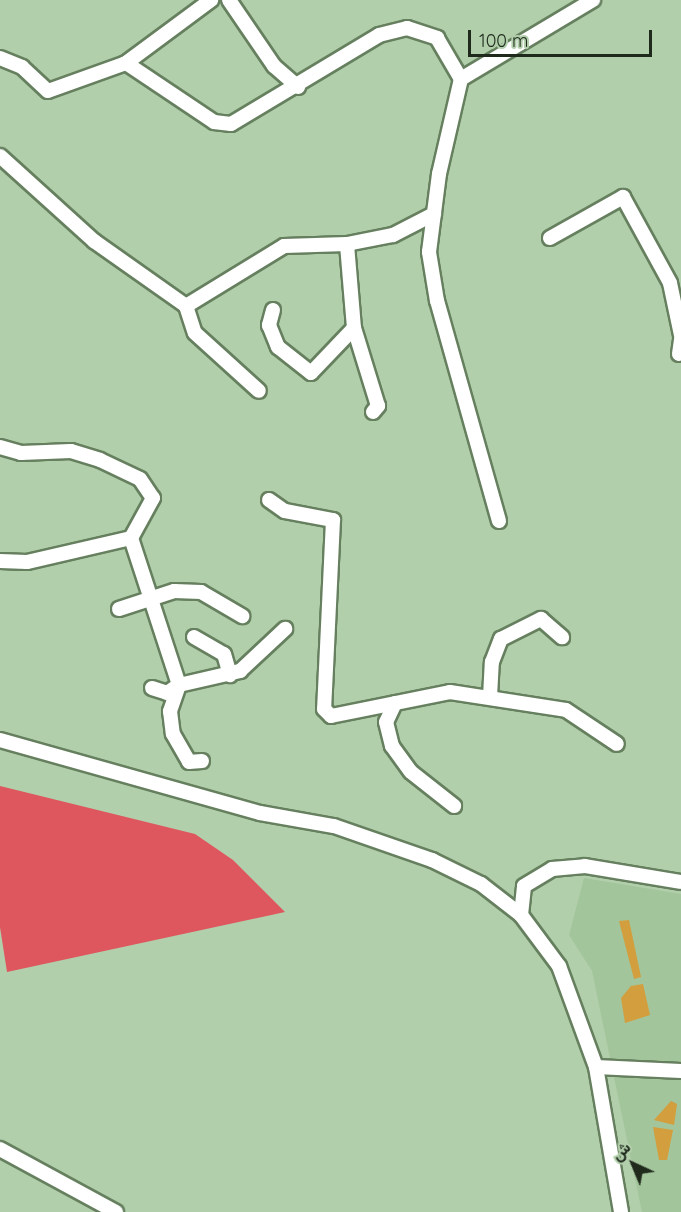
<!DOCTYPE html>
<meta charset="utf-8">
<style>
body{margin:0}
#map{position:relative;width:681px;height:1212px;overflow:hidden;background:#b2cfab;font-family:Quicksand,Vazirmatn,sans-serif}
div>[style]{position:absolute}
.built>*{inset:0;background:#a3c59b}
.green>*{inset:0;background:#d39e3d}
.water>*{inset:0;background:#de575f}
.roads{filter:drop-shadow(2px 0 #66805f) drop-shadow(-2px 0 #66805f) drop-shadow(0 2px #66805f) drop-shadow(0 -2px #66805f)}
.minor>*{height:14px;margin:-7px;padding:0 7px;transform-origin:7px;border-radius:7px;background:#fff}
span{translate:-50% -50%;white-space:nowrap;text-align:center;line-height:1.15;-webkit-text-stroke:4.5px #b2cfab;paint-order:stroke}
.north{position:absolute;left:603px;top:1134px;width:60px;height:60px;-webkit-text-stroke:4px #b2cfab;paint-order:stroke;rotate:316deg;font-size:16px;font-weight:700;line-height:24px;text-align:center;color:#1f2a1d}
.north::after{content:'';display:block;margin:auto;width:21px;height:27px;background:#1f2a1d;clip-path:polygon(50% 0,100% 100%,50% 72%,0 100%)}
.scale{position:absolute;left:468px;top:30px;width:184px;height:27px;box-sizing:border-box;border:3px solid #1f2a1d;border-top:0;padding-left:8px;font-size:18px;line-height:21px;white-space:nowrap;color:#1f2a1d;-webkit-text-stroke:4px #b2cfab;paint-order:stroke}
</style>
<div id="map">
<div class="built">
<div style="clip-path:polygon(584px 878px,681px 894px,681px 1212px,642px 1212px,592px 971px,569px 935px)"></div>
</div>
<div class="green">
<div style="clip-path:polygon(629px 920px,641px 977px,634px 979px,619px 921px)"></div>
<div style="clip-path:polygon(643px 984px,650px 1015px,625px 1023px,621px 998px,631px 986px)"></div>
<div style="clip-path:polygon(671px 1101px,677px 1104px,674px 1125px,654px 1120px)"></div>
<div style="clip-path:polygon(653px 1127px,673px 1130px,667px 1160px,659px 1160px)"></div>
</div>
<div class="water">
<div style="clip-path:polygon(0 786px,195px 834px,233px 860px,285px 912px,7px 972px,0 927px)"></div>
</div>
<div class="roads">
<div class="minor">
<div style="left:229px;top:0;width:80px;rotate:55.7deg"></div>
<div style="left:274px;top:66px;width:32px;rotate:41deg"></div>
<div style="left:0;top:58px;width:24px;rotate:22deg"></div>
<div style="left:22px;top:67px;width:35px;rotate:43deg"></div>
<div style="left:48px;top:91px;width:83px;rotate:-19.7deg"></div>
<div style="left:126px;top:63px;width:106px;rotate:33.8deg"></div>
<div style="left:214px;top:122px;width:17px;rotate:7deg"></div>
<div style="left:231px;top:124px;width:173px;rotate:-31deg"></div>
<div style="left:379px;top:35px;width:29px;rotate:-14deg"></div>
<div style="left:407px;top:28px;width:32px;rotate:18deg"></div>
<div style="left:437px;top:38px;width:48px;rotate:59.7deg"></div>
<div style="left:126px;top:63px;width:106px;rotate:-36.5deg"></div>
<div style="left:0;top:156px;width:127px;rotate:42.1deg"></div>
<div style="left:94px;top:241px;width:113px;rotate:35.2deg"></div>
<div style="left:186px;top:306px;width:115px;rotate:-31.5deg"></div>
<div style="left:284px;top:246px;width:63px;rotate:-1.8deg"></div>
<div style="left:550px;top:238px;width:84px;rotate:-29.3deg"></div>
<div style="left:623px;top:197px;width:98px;rotate:61.3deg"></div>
<div style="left:670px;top:283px;width:53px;rotate:78.1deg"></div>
<div style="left:186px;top:306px;width:28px;rotate:72deg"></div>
<div style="left:195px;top:333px;width:86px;rotate:42.2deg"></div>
<div style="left:273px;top:310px;width:16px;rotate:105deg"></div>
<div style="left:269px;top:325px;width:24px;rotate:68deg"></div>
<div style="left:278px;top:347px;width:42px;rotate:38.2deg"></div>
<div style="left:311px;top:373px;width:62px;rotate:-46.3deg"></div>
<div style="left:679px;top:354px;width:15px;rotate:-82deg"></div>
<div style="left:373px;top:412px;width:8px;rotate:-50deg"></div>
<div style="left:378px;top:406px;width:82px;rotate:-107.1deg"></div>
<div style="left:354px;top:328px;width:84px;rotate:-94.8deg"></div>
<div style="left:347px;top:244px;width:47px;rotate:-11.1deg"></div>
<div style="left:393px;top:235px;width:46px;rotate:-27.1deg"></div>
<div style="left:0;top:447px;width:22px;rotate:16deg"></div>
<div style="left:21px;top:453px;width:50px;rotate:-2.3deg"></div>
<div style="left:71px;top:451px;width:30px;rotate:17deg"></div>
<div style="left:100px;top:460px;width:44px;rotate:25.4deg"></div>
<div style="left:140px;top:479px;width:23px;rotate:56deg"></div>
<div style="left:153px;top:498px;width:46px;rotate:118.8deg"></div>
<div style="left:131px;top:538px;width:107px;rotate:167deg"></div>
<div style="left:27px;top:562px;width:27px;rotate:-178deg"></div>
<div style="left:269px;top:500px;width:19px;rotate:35deg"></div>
<div style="left:285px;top:511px;width:49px;rotate:10.6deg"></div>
<div style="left:333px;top:520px;width:189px;rotate:92.7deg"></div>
<div style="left:324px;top:709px;width:10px;rotate:45deg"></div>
<div style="left:331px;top:716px;width:121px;rotate:-11.4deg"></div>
<div style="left:450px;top:692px;width:117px;rotate:8.8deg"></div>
<div style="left:566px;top:710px;width:61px;rotate:33.7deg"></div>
<div style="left:499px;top:521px;width:229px;rotate:-105.7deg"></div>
<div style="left:437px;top:301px;width:50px;rotate:-99.3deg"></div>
<div style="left:429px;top:252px;width:79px;rotate:-82.7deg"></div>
<div style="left:439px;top:174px;width:98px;rotate:-77deg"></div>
<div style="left:461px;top:79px;width:154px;rotate:-30.9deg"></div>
<div style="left:131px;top:538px;width:155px;rotate:71.9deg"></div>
<div style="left:179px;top:685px;width:63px;rotate:-12.9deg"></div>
<div style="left:240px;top:671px;width:62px;rotate:-43deg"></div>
<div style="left:119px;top:609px;width:58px;rotate:-18.1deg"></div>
<div style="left:174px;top:591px;width:27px;rotate:2deg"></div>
<div style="left:201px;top:592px;width:48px;rotate:30.3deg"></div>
<div style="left:194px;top:637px;width:34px;rotate:30deg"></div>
<div style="left:224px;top:654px;width:22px;rotate:74deg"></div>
<div style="left:152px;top:688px;width:16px;rotate:18deg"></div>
<div style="left:167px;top:693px;width:14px;rotate:-34deg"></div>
<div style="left:179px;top:685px;width:28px;rotate:109deg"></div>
<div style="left:170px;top:711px;width:23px;rotate:83deg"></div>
<div style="left:173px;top:734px;width:32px;rotate:60deg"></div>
<div style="left:189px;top:762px;width:13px;rotate:-4deg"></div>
<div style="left:490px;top:697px;width:35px;rotate:-87deg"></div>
<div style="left:492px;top:662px;width:25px;rotate:-69deg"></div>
<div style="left:501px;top:639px;width:45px;rotate:-26.6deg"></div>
<div style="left:541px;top:619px;width:28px;rotate:41deg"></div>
<div style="left:395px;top:703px;width:21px;rotate:115deg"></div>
<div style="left:386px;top:722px;width:25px;rotate:76deg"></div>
<div style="left:392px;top:746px;width:32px;rotate:54deg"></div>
<div style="left:411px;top:772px;width:55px;rotate:38.3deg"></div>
<div style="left:0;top:740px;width:270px;rotate:15.7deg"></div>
<div style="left:260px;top:813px;width:75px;rotate:10deg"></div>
<div style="left:334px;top:826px;width:104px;rotate:19.1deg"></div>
<div style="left:432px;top:860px;width:55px;rotate:26.1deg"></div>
<div style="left:481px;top:884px;width:51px;rotate:37.8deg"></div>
<div style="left:521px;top:915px;width:64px;rotate:53.3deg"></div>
<div style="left:559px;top:966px;width:108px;rotate:69.9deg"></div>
<div style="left:596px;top:1067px;width:147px;rotate:80.2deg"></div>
<div style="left:521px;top:915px;width:29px;rotate:-84deg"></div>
<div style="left:524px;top:886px;width:33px;rotate:-31deg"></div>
<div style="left:552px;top:869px;width:33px;rotate:-5deg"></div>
<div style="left:585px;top:866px;width:97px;rotate:9.5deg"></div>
<div style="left:596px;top:1067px;width:85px;rotate:2.7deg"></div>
<div style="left:0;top:1149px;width:132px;rotate:28.5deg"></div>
</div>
</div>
<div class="north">ش</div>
<div class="scale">100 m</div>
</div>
